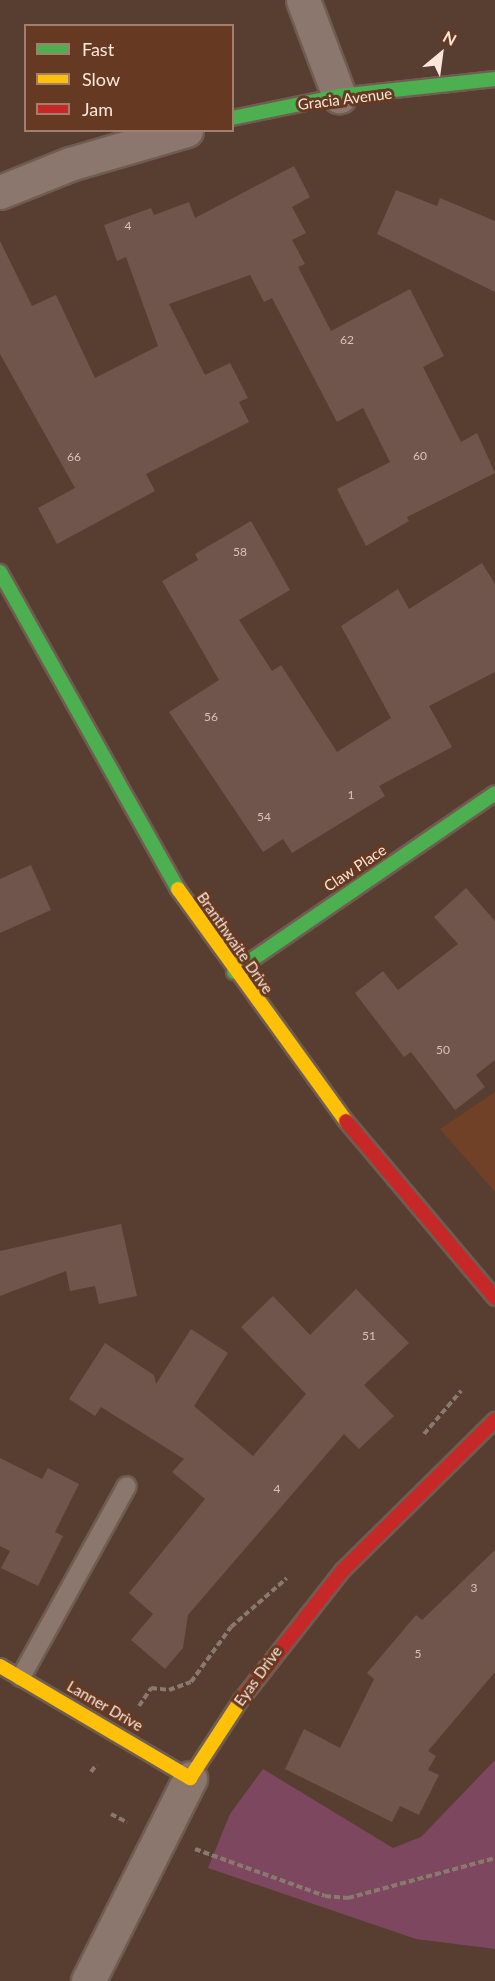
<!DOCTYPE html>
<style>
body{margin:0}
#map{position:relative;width:495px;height:1981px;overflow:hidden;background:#573e31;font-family:Lato,sans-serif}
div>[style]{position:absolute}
.built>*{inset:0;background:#704126}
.green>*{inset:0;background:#7c475f}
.building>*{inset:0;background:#70554c}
.path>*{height:4px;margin-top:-2px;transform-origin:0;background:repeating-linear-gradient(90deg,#8a796f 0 6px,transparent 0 9px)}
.roads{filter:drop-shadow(2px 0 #705c51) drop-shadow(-2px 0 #705c51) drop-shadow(0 2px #705c51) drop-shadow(0 -2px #705c51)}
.lane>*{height:18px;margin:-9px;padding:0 9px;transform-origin:9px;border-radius:9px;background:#8b776d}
.street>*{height:33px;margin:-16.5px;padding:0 16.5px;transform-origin:16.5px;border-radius:16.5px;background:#8b776d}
.fast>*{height:14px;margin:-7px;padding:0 7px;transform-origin:7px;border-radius:7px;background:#4caf50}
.slow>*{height:14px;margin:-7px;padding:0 7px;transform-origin:7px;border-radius:7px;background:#ffc107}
.jam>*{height:14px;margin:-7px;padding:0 7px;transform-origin:7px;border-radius:7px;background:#c62828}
span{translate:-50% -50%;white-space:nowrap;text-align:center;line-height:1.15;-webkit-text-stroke:6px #663a22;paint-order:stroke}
.number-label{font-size:12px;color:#dac2b7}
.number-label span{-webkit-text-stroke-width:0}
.street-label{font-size:15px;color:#fde7db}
.legend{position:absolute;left:24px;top:24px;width:210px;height:108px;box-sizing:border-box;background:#663a22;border:2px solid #a27f6c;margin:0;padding:8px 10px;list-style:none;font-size:18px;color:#fde7db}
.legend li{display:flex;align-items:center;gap:12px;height:30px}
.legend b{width:30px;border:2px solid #a27f6c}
.north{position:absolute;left:411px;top:24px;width:60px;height:60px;-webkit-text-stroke:4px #663a22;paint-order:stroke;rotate:29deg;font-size:16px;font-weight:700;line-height:24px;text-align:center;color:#fde7db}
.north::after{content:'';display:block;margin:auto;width:21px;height:27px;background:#fde7db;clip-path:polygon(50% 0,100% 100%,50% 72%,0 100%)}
</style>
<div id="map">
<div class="built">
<div style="clip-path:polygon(495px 1092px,495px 1192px,440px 1129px)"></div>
</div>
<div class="green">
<div style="clip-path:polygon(495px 1760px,495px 1949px,416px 1939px,208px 1868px,230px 1814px,263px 1769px,393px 1848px,421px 1837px)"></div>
</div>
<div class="building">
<div style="clip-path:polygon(294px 166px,310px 197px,292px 207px,306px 233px,292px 240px,305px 264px,298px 267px,331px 331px,410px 289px,444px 356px,423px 367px,461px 442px,477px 433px,495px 473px,407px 517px,409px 521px,366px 546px,337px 489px,390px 462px,363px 408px,337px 422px,272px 298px,264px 302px,250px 275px,169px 304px,205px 375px,230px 363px,248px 398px,239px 402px,249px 422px,146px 474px,155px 491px,57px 544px,38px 508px,75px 488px,0 354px,0 241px,32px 306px,56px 295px,95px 378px,158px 346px,126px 257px,117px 261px,104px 225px,151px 208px,154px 215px,189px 202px,195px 218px)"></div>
<div style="clip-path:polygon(396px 190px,437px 206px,440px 198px,495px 221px,495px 292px,377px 234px)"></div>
<div style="clip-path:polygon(251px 521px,290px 590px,239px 620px,272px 671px,281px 665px,337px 752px,391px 718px,341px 626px,398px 589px,409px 609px,482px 563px,495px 584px,495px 672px,429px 706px,452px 747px,379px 786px,385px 796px,292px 853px,283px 839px,263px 852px,169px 712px,219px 680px,162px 581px,198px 560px,195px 554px)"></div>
<div style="clip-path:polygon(31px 865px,51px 910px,0 933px,0 879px)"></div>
<div style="clip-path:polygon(466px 888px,495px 921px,495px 1060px,476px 1075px,485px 1087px,455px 1110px,411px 1052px,404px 1057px,355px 993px,383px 971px,398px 990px,458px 944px,434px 917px)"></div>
<div style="clip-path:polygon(121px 1224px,137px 1296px,99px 1304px,95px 1286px,70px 1291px,66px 1271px,0 1296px,0 1251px)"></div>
<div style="clip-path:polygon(356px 1289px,409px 1343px,364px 1385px,394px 1416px,359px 1449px,344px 1434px,188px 1615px,183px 1648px,165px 1669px,131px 1640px,153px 1614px,129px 1593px,205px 1499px,172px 1472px,184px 1459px,101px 1407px,95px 1416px,69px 1399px,105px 1343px,154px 1375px,156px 1384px,191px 1329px,228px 1353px,194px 1406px,253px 1456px,306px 1394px,241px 1327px,273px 1296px,310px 1335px)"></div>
<div style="clip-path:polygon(0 1458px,42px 1479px,48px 1468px,79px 1484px,55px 1532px,63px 1536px,38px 1586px,1px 1568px,10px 1551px,0 1546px)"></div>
<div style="clip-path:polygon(495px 1550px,495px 1672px,428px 1751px,436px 1756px,428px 1770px,439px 1775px,419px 1815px,400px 1806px,392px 1822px,285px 1769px,304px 1729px,340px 1748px,374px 1679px,367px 1673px,416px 1615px,422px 1620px)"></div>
</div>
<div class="path">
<div style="left:424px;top:1434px;width:57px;rotate:-49.3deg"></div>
<div style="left:139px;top:1706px;width:22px;rotate:-56deg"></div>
<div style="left:151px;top:1688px;width:18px;rotate:6deg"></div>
<div style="left:169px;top:1690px;width:23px;rotate:-20deg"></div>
<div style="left:191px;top:1682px;width:68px;rotate:-54deg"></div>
<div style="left:231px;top:1627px;width:74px;rotate:-41.2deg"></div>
<div style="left:91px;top:1772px;width:9px;rotate:-54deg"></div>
<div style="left:111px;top:1814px;width:18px;rotate:27deg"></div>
<div style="left:195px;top:1849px;width:138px;rotate:19.9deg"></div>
<div style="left:325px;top:1896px;width:23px;rotate:5deg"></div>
<div style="left:348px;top:1898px;width:152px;rotate:-15.2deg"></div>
</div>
<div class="roads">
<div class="lane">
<div style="left:21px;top:1677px;width:218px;rotate:-61deg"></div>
</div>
<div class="street">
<div style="left:303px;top:0;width:103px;rotate:69.4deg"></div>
<div style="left:0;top:192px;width:75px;rotate:-21.8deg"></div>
<div style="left:70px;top:164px;width:121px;rotate:-16.3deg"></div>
<div style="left:88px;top:1981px;width:227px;rotate:-63.3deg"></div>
</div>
<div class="fast">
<div style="left:232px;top:118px;width:109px;rotate:-11.6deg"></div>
<div style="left:339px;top:96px;width:157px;rotate:-6.2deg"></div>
<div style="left:0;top:572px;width:364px;rotate:60.7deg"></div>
<div style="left:234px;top:972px;width:316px;rotate:-34.4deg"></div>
</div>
<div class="slow">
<div style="left:178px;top:889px;width:286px;rotate:54.1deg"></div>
<div style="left:0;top:1666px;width:221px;rotate:30.5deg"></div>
<div style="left:190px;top:1778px;width:93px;rotate:-56.8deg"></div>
</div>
<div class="jam">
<div style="left:346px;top:1121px;width:231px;rotate:49.9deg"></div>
<div style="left:241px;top:1700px;width:165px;rotate:-51.9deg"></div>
<div style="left:343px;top:1570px;width:214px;rotate:-44.6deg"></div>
</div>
</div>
<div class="number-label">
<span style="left:128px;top:226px">4</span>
<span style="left:347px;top:340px">62</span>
<span style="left:420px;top:456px">60</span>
<span style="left:74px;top:457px">66</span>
<span style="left:240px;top:552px">58</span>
<span style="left:211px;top:717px">56</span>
<span style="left:351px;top:795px">1</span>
<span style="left:264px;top:817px">54</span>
<span style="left:443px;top:1050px">50</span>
<span style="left:369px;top:1336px">51</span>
<span style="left:277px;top:1489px">4</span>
<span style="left:474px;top:1588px">3</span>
<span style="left:418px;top:1654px">5</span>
</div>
<div class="street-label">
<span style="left:345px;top:99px;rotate:-7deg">Gracia Avenue</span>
<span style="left:355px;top:868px;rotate:-34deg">Claw Place</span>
<span style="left:235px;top:943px;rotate:55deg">Branthwaite Drive</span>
<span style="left:258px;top:1676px;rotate:-54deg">Eyas Drive</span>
<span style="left:105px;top:1706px;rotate:30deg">Lanner Drive</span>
</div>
<ul class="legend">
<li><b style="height:8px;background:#4caf50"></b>Fast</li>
<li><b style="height:8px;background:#ffc107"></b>Slow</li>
<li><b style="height:8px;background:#c62828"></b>Jam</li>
</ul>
<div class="north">N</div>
</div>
